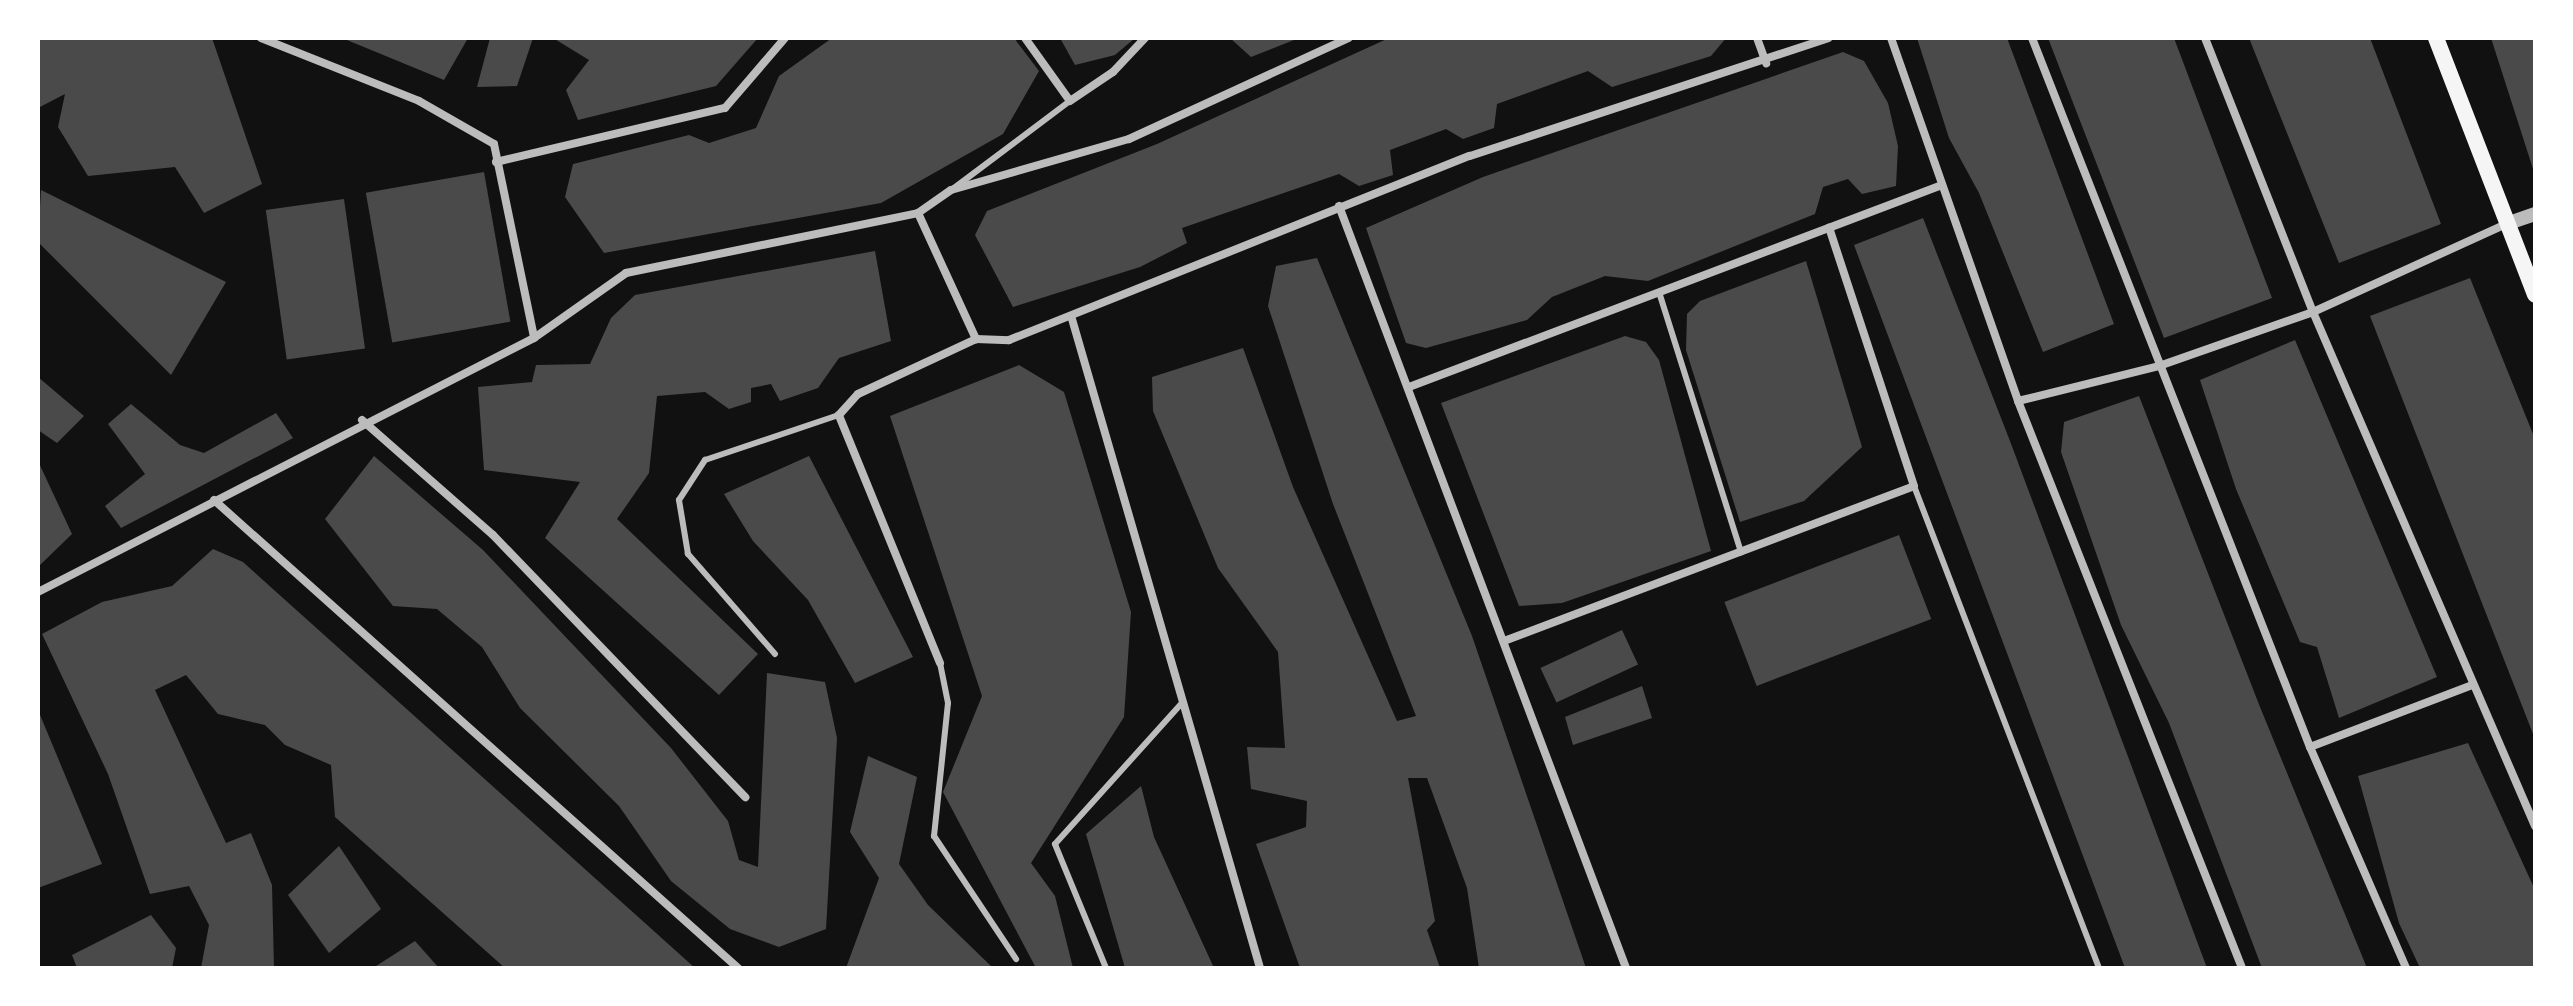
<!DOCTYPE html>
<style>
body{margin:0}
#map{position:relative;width:2573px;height:1006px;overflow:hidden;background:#111;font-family:"Golos Text",sans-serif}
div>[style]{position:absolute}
.building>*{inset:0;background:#4a4a4a;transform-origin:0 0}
.service>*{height:6px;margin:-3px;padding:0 3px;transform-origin:3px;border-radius:3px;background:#bcbcbc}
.minor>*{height:8px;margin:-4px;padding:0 4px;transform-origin:4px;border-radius:4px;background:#bcbcbc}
.tertiary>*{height:14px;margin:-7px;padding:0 7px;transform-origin:7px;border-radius:7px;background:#bcbcbc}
.secondary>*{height:16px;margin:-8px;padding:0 8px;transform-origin:8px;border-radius:8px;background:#f5f5f5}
span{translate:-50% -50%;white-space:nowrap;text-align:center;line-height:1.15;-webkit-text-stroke:8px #fff;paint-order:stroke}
.frame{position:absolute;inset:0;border:40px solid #fff;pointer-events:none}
</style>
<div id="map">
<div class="building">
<div style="clip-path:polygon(38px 38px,212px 38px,262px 184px,204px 213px,175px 167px,88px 176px,58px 127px,65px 94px,38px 108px)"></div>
<div style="clip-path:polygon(342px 38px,468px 38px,444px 80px)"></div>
<div style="clip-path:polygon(490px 38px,533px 38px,517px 86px,477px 87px)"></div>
<div style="clip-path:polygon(553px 38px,758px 38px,716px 86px,578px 120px,566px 90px,589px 60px)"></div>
<div style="clip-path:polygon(832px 38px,1014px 38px,1039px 71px,1003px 134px,881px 203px,604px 253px,565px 197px,573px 164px,689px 135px,709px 143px,756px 128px,779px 76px)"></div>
<div style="clip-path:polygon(1060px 38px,1135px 38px,1115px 55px,1075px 65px)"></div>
<div style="clip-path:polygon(1230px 38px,1299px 38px,1251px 57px)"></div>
<div style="clip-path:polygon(1389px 38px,1726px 38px,1711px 56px,1612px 87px,1588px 71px,1497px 104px,1494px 128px,1463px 139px,1446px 129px,1390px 150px,1393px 175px,1359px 186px,1339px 174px,1182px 228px,1187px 243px,1140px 267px,1013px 307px,975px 235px,987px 211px,1157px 144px)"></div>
<div style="clip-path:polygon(1917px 38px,2007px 38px,2114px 324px,2043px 352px,1979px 193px,1949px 138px)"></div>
<div style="clip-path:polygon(2048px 38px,2174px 38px,2272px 298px,2164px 338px)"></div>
<div style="clip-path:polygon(2249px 38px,2370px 38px,2441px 224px,2339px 263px)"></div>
<div style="clip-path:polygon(2491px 38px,2535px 38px,2535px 172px,2534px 172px)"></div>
<div style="clip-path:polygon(1843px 52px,1864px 61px,1888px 103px,1898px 146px,1896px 186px,1862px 194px,1848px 179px,1823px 187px,1815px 214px,1648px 281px,1605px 276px,1552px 297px,1527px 320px,1426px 348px,1406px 343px,1366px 228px,1483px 177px)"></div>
<div style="left:484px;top:172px;width:152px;height:120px;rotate:80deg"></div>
<div style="clip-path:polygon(41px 190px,226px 282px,171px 375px,38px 242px)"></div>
<div style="left:344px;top:199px;width:151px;height:79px;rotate:82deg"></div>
<div style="clip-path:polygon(1923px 218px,2010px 441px,2207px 968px,2125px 968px,1854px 245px)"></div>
<div style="clip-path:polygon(875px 251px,891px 341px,839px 358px,818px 388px,780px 401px,771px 384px,751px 388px,751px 402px,729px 409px,705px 392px,657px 396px,649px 473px,617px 519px,758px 654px,719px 695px,545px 538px,580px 482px,484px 470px,478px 387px,532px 382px,536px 365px,590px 364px,611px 318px,635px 295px)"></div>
<div style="clip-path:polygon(1317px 258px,1472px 636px,1586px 968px,1479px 968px,1467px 888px,1427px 778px,1408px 778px,1435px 921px,1427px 930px,1440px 968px,1300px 968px,1256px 844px,1306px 827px,1307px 801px,1251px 789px,1247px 747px,1285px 748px,1278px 652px,1218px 568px,1153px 411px,1152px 377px,1243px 348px,1293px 487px,1397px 721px,1416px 716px,1333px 504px,1268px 306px,1276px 266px)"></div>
<div style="clip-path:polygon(1806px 261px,1862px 447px,1804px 501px,1740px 522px,1686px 350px,1687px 314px,1700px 301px)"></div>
<div style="clip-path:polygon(2470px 278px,2535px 439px,2535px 739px,2370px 316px)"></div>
<div style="clip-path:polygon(1625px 336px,1646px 342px,1659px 360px,1711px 551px,1562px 603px,1519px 606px,1441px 403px)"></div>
<div style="clip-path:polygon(2295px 340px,2437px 677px,2339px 718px,2317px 647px,2300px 642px,2236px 489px,2200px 380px)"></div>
<div style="clip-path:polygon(1019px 365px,1064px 392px,1131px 612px,1124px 717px,1031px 863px,1055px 896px,1073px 968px,1036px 968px,943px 792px,982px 696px,890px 416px)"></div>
<div style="clip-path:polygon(38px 377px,84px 416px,57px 443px,38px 430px)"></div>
<div style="clip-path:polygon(2139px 396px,2260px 707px,2367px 968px,2262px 968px,2169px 723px,2121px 625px,2061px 452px,2064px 422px)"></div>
<div style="clip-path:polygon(131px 404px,180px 445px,204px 453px,276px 413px,293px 438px,121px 528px,105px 506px,145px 474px,108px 424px)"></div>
<div style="clip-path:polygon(374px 456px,483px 550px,671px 748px,728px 821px,739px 860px,758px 867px,767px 673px,825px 682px,837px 738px,826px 929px,779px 947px,730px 929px,671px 881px,619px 806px,520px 708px,482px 647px,437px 609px,393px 606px,325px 519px)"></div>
<div style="clip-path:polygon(809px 456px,913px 657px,855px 683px,808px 600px,753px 541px,724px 494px)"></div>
<div style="clip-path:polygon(38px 461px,72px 534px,38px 567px)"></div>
<div style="left:1899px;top:535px;width:90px;height:187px;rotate:69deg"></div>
<div style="clip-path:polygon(213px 549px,243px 562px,695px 968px,505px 968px,335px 817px,331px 765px,285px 745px,265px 725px,218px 714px,186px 675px,155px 690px,226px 843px,251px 833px,272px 885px,274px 968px,201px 968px,209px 925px,189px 886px,150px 894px,108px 774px,42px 634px,102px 602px,172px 586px)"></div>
<div style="left:1622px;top:630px;width:38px;height:90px;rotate:65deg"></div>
<div style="clip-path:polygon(1642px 686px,1652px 718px,1573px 745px,1565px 717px)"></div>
<div style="clip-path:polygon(38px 710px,102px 864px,38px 888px)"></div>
<div style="clip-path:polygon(2468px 743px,2535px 890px,2535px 968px,2420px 968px,2399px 923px,2358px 776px)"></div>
<div style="clip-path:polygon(868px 756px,917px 777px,899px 864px,928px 905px,993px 968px,846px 968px,879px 878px,850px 832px)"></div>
<div style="clip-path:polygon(1141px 786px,1154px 837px,1214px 968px,1125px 968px,1086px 834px)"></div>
<div style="clip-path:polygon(339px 846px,381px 909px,329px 953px,288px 895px)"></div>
<div style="clip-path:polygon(151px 915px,176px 948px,172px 968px,77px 968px,72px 955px)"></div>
<div style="clip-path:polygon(415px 941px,439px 968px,373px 968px)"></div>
</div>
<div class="service">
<div style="left:954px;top:188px;width:145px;rotate:-36.9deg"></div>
<div style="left:1659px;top:292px;width:273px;rotate:72.5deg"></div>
<div style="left:1914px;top:486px;width:516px;rotate:69deg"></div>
<div style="left:775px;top:654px;width:133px;rotate:-131deg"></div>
<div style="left:688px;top:554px;width:55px;rotate:-99.5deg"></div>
<div style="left:679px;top:500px;width:48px;rotate:-57deg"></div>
<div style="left:705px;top:460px;width:141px;rotate:-18.6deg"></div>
<div style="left:940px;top:663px;width:41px;rotate:78.7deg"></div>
<div style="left:948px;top:703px;width:134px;rotate:96deg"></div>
<div style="left:934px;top:836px;width:148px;rotate:56.3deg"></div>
<div style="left:1106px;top:968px;width:134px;rotate:-112.4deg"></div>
<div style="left:1055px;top:844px;width:190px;rotate:-48deg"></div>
</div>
<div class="minor">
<div style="left:261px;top:38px;width:170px;rotate:21.7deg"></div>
<div style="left:419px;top:101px;width:86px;rotate:29.8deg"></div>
<div style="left:494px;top:144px;width:198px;rotate:78.3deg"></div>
<div style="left:1025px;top:38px;width:77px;rotate:54.5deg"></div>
<div style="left:1070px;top:101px;width:52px;rotate:-34deg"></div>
<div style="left:1113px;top:72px;width:47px;rotate:-46.7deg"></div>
<div style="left:1757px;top:38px;width:27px;rotate:70deg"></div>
<div style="left:1891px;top:38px;width:385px;rotate:70.7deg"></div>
<div style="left:2018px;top:401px;width:610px;rotate:68.44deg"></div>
<div style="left:2032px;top:38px;width:762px;rotate:68.59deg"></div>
<div style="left:2310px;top:747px;width:241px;rotate:66.5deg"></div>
<div style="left:2205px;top:38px;width:295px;rotate:68.5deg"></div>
<div style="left:2313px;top:312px;width:560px;rotate:66.64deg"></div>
<div style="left:496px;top:162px;width:235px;rotate:-13.3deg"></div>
<div style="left:725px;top:108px;width:92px;rotate:-49.4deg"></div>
<div style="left:1339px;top:206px;width:814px;rotate:69.36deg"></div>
<div style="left:918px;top:213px;width:139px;rotate:65.3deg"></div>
<div style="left:976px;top:339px;width:33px;rotate:2deg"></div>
<div style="left:1009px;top:340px;width:496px;rotate:-21.8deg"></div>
<div style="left:1470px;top:156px;width:377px;rotate:-18.2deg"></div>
<div style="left:1072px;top:319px;width:676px;rotate:73.84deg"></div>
<div style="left:1409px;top:387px;width:570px;rotate:-20.76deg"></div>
<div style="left:2018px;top:401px;width:145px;rotate:-13.9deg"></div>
<div style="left:2159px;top:366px;width:163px;rotate:-19.3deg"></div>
<div style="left:2313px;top:312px;width:212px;rotate:-24.5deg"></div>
<div style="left:362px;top:420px;width:174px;rotate:41.3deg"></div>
<div style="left:493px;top:535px;width:364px;rotate:46.1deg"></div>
<div style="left:214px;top:500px;width:703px;rotate:41.77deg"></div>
<div style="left:38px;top:592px;width:557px;rotate:-27.12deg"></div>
<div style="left:534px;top:338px;width:113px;rotate:-35.2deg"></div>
<div style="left:626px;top:273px;width:298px;rotate:-11.6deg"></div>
<div style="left:918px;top:213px;width:40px;rotate:-34.9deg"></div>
<div style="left:951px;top:190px;width:185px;rotate:-16deg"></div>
<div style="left:1129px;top:139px;width:242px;rotate:-24.7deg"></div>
<div style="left:1504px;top:641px;width:438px;rotate:-20.7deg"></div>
<div style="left:1914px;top:486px;width:272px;rotate:-108.2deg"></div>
<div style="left:940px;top:663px;width:268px;rotate:-112.2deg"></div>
<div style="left:839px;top:415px;width:28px;rotate:-48deg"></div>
<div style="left:858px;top:394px;width:130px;rotate:-25deg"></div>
<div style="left:2310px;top:747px;width:173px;rotate:-20.9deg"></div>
</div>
<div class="tertiary">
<div style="left:2506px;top:224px;width:31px;rotate:-19deg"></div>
</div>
<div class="secondary">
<div style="left:2436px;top:38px;width:275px;rotate:68.9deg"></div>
</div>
<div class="frame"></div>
</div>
